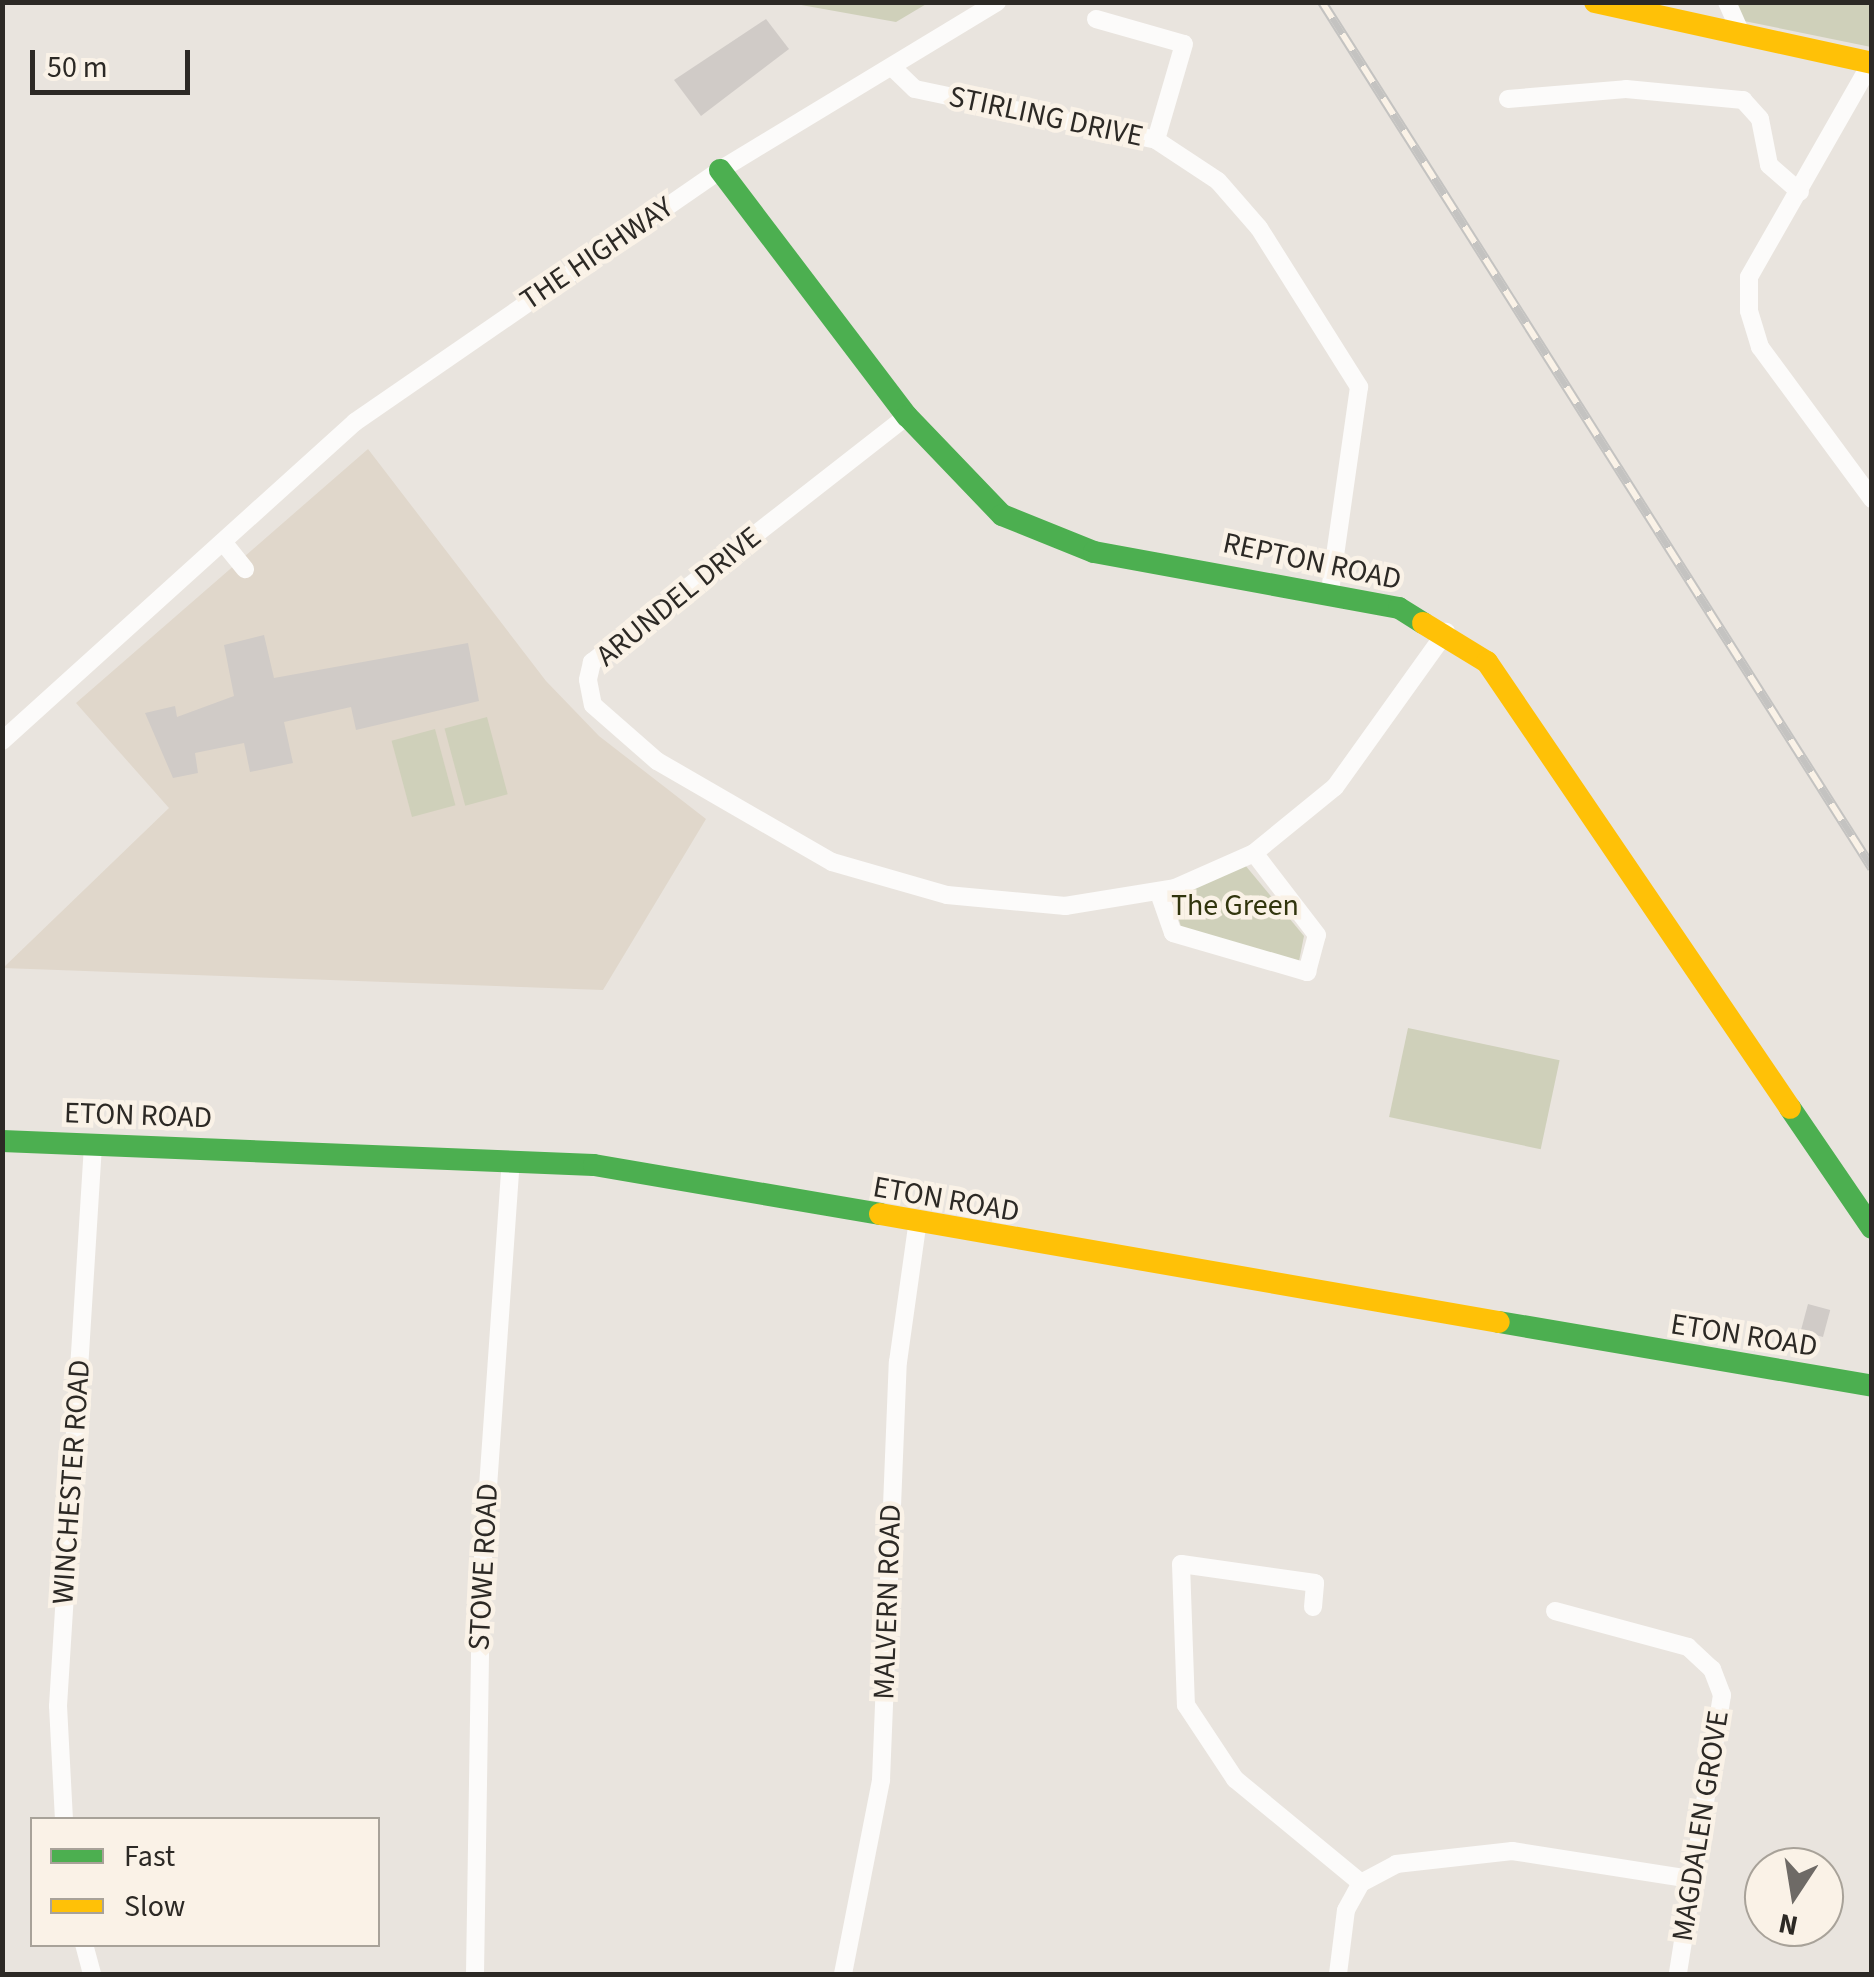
<!DOCTYPE html>
<style>
body{margin:0}
#map{position:relative;width:1874px;height:1977px;overflow:hidden;background:#e9e4de;font-family:"Source Sans 3",sans-serif}
div>[style]{position:absolute}
.built>*{inset:0;background:#e0d7cb}
.green>*{inset:0;background:#cfd0ba;transform-origin:0 0}
.building>*{inset:0;background:#d0cbc7;transform-origin:0 0}
.street>*{height:18px;margin:-9px;padding:0 9px;transform-origin:9px;border-radius:9px;background:#fcfbfa}
.fast>*{height:22px;margin:-11px;padding:0 11px;transform-origin:11px;border-radius:11px;background:#4caf50}
.slow>*{height:22px;margin:-11px;padding:0 11px;transform-origin:11px;border-radius:11px;background:#ffc107}
.rail>*{height:10px;margin-top:-5px;transform-origin:0;background:repeating-linear-gradient(90deg,#faf2e7 0 19px,#c4c3c1 0 38px);box-sizing:border-box;border-block:2px solid #c4c3c1}
span{translate:-50% -50%;white-space:nowrap;text-align:center;line-height:1.15;-webkit-text-stroke:9px #faf2e7;paint-order:stroke}
.street-label{font-size:30px;color:#2c2925}
.park-label{font-size:30px;color:#31350d}
.frame{position:absolute;inset:0;border:5px solid #2c2925;pointer-events:none}
.legend{position:absolute;left:30px;top:1817px;width:350px;height:130px;box-sizing:border-box;background:#faf2e7;border:2px solid #a8a299;margin:0;padding:12px 18px;list-style:none;font-size:30px;color:#2c2925}
.legend li{display:flex;align-items:center;gap:20px;height:50px}
.legend b{width:50px;border:2px solid #a8a299}
.north{position:absolute;left:1744px;top:1847px;width:100px;height:100px;box-sizing:border-box;background:#faf2e7;border:2px solid #a8a299;border-radius:50%;rotate:192deg;font-size:28px;font-weight:700;line-height:40px;text-align:center;color:#2c2925}
.north::after{content:'';display:block;margin:auto;width:35px;height:45px;background:#6e6a66;clip-path:polygon(50% 0,100% 100%,50% 72%,0 100%)}
.scale{position:absolute;left:30px;top:50px;width:160px;height:45px;box-sizing:border-box;border:5px solid #2c2925;border-top:0;padding-left:12px;font-size:30px;line-height:35px;white-space:nowrap;color:#2c2925;-webkit-text-stroke:8px #faf2e7;paint-order:stroke}
</style>
<div id="map">
<div class="built">
<div style="clip-path:polygon(368px 449px,546px 681px,599px 736px,706px 819px,603px 990px,3px 968px,169px 808px,76px 703px)"></div>
</div>
<div class="green">
<div style="clip-path:polygon(790px 3px,928px 3px,896px 22px)"></div>
<div style="clip-path:polygon(1736px 3px,1871px 3px,1871px 47px,1744px 21px)"></div>
<div style="left:487px;top:717px;width:80px;height:44px;rotate:75deg"></div>
<div style="left:435px;top:729px;width:79px;height:45px;rotate:75deg"></div>
<div style="clip-path:polygon(1245px 865px,1304px 936px,1299px 961px,1182px 930px,1171px 893px)"></div>
<div style="left:1408px;top:1028px;width:155px;height:91px;rotate:12deg"></div>
</div>
<div class="building">
<div style="clip-path:polygon(766px 19px,789px 49px,701px 116px,674px 80px)"></div>
<div style="clip-path:polygon(264px 635px,274px 678px,468px 643px,479px 701px,356px 730px,351px 707px,284px 722px,293px 763px,250px 772px,244px 743px,195px 753px,198px 773px,173px 778px,145px 713px,175px 706px,177px 717px,234px 696px,224px 645px)"></div>
<div style="left:1808px;top:1304px;width:23px;height:28px;rotate:15deg"></div>
</div>
<div class="street">
<div style="left:1727px;top:2px;width:34px;rotate:66deg"></div>
<div style="left:1096px;top:19px;width:91px;rotate:15.9deg"></div>
<div style="left:1184px;top:44px;width:100px;rotate:106.3deg"></div>
<div style="left:1871px;top:63px;width:246px;rotate:119.7deg"></div>
<div style="left:1749px;top:277px;width:34px;rotate:90deg"></div>
<div style="left:1749px;top:311px;width:38px;rotate:73deg"></div>
<div style="left:1760px;top:347px;width:189px;rotate:53.6deg"></div>
<div style="left:893px;top:68px;width:30px;rotate:44deg"></div>
<div style="left:915px;top:89px;width:246px;rotate:11.9deg"></div>
<div style="left:1156px;top:140px;width:74px;rotate:33.5deg"></div>
<div style="left:1218px;top:181px;width:62px;rotate:48.9deg"></div>
<div style="left:1259px;top:228px;width:188px;rotate:57.8deg"></div>
<div style="left:1359px;top:387px;width:206px;rotate:98.1deg"></div>
<div style="left:1508px;top:99px;width:118px;rotate:-4.8deg"></div>
<div style="left:1626px;top:89px;width:118px;rotate:5.4deg"></div>
<div style="left:1743px;top:100px;width:25px;rotate:48deg"></div>
<div style="left:1760px;top:119px;width:47px;rotate:78.9deg"></div>
<div style="left:1769px;top:165px;width:41px;rotate:41.1deg"></div>
<div style="left:907px;top:416px;width:400px;rotate:142deg"></div>
<div style="left:592px;top:662px;width:18px;rotate:103deg"></div>
<div style="left:588px;top:680px;width:25px;rotate:79deg"></div>
<div style="left:593px;top:705px;width:85px;rotate:41.2deg"></div>
<div style="left:657px;top:761px;width:202px;rotate:30deg"></div>
<div style="left:832px;top:862px;width:120px;rotate:16deg"></div>
<div style="left:947px;top:895px;width:119px;rotate:5.3deg"></div>
<div style="left:1065px;top:906px;width:111px;rotate:-9.3deg"></div>
<div style="left:1175px;top:888px;width:86px;rotate:-23.9deg"></div>
<div style="left:1254px;top:853px;width:104px;rotate:-39.2deg"></div>
<div style="left:1335px;top:787px;width:191px;rotate:-54.4deg"></div>
<div style="left:223px;top:542px;width:35px;rotate:51deg"></div>
<div style="left:2px;top:741px;width:476px;rotate:-42.1deg"></div>
<div style="left:355px;top:422px;width:444px;rotate:-34.6deg"></div>
<div style="left:720px;top:170px;width:324px;rotate:-31.2deg"></div>
<div style="left:1159px;top:893px;width:42px;rotate:70.7deg"></div>
<div style="left:1173px;top:933px;width:140px;rotate:16.2deg"></div>
<div style="left:1307px;top:972px;width:38px;rotate:-75deg"></div>
<div style="left:1317px;top:935px;width:103px;rotate:-127.5deg"></div>
<div style="left:1313px;top:1607px;width:24px;rotate:-85deg"></div>
<div style="left:1315px;top:1583px;width:135px;rotate:-171.9deg"></div>
<div style="left:1181px;top:1564px;width:141px;rotate:88deg"></div>
<div style="left:1186px;top:1705px;width:89px;rotate:56.5deg"></div>
<div style="left:1235px;top:1779px;width:163px;rotate:39.5deg"></div>
<div style="left:1555px;top:1611px;width:138px;rotate:15.1deg"></div>
<div style="left:1688px;top:1647px;width:33px;rotate:43deg"></div>
<div style="left:1712px;top:1669px;width:28px;rotate:69deg"></div>
<div style="left:1722px;top:1695px;width:282px;rotate:99deg"></div>
<div style="left:64px;top:1820px;width:114px;rotate:-93deg"></div>
<div style="left:58px;top:1706px;width:562px;rotate:-86.43deg"></div>
<div style="left:84px;top:1944px;width:31px;rotate:75deg"></div>
<div style="left:475px;top:1974px;width:387px;rotate:-89.1deg"></div>
<div style="left:481px;top:1587px;width:427px;rotate:-86deg"></div>
<div style="left:843px;top:1974px;width:198px;rotate:-78.9deg"></div>
<div style="left:881px;top:1780px;width:418px;rotate:-87.7deg"></div>
<div style="left:898px;top:1362px;width:137px;rotate:-82deg"></div>
<div style="left:1338px;top:1974px;width:64px;rotate:-82.9deg"></div>
<div style="left:1346px;top:1910px;width:31px;rotate:-61deg"></div>
<div style="left:1361px;top:1883px;width:40px;rotate:-28deg"></div>
<div style="left:1396px;top:1864px;width:117px;rotate:-6.4deg"></div>
<div style="left:1512px;top:1851px;width:180px;rotate:8.9deg"></div>
</div>
<div class="fast">
<div style="left:720px;top:170px;width:309px;rotate:52.8deg"></div>
<div style="left:907px;top:416px;width:137px;rotate:46.2deg"></div>
<div style="left:1002px;top:515px;width:99px;rotate:21.9deg"></div>
<div style="left:1094px;top:552px;width:310px;rotate:10.4deg"></div>
<div style="left:1399px;top:608px;width:28px;rotate:32deg"></div>
<div style="left:1790px;top:1108px;width:145px;rotate:55.7deg"></div>
<div style="left:2px;top:1141px;width:592px;rotate:2.32deg"></div>
<div style="left:594px;top:1165px;width:290px;rotate:9.7deg"></div>
<div style="left:1499px;top:1322px;width:378px;rotate:9.7deg"></div>
</div>
<div class="slow">
<div style="left:1595px;top:2px;width:284px;rotate:12.4deg"></div>
<div style="left:1423px;top:623px;width:75px;rotate:31.4deg"></div>
<div style="left:1487px;top:662px;width:539px;rotate:55.81deg"></div>
<div style="left:880px;top:1214px;width:628px;rotate:9.9deg"></div>
</div>
<div class="rail">
<div style="left:1322px;top:2px;width:1026px;rotate:57.58deg"></div>
</div>
<div class="street-label">
<span style="left:1046px;top:117px;rotate:12deg">STIRLING DRIVE</span>
<span style="left:597px;top:254px;rotate:-34deg">THE HIGHWAY</span>
<span style="left:1312px;top:562px;rotate:12deg">REPTON ROAD</span>
<span style="left:679px;top:597px;rotate:-39deg">ARUNDEL DRIVE</span>
<span style="left:138px;top:1116px;rotate:2deg">ETON ROAD</span>
<span style="left:946px;top:1200px;rotate:10deg">ETON ROAD</span>
<span style="left:1744px;top:1336px;rotate:9deg">ETON ROAD</span>
<span style="left:72px;top:1482px;rotate:-86deg">WINCHESTER ROAD</span>
<span style="left:484px;top:1567px;rotate:-87deg">STOWE ROAD</span>
<span style="left:888px;top:1602px;rotate:-88deg">MALVERN ROAD</span>
<span style="left:1701px;top:1826px;rotate:-81deg">MAGDALEN GROVE</span>
</div>
<div class="park-label">
<span style="left:1235px;top:906px">The Green</span>
</div>
<div class="frame"></div>
<ul class="legend">
<li><b style="height:12px;background:#4caf50"></b>Fast</li>
<li><b style="height:12px;background:#ffc107"></b>Slow</li>
</ul>
<div class="north">N</div>
<div class="scale">50 m</div>
</div>
